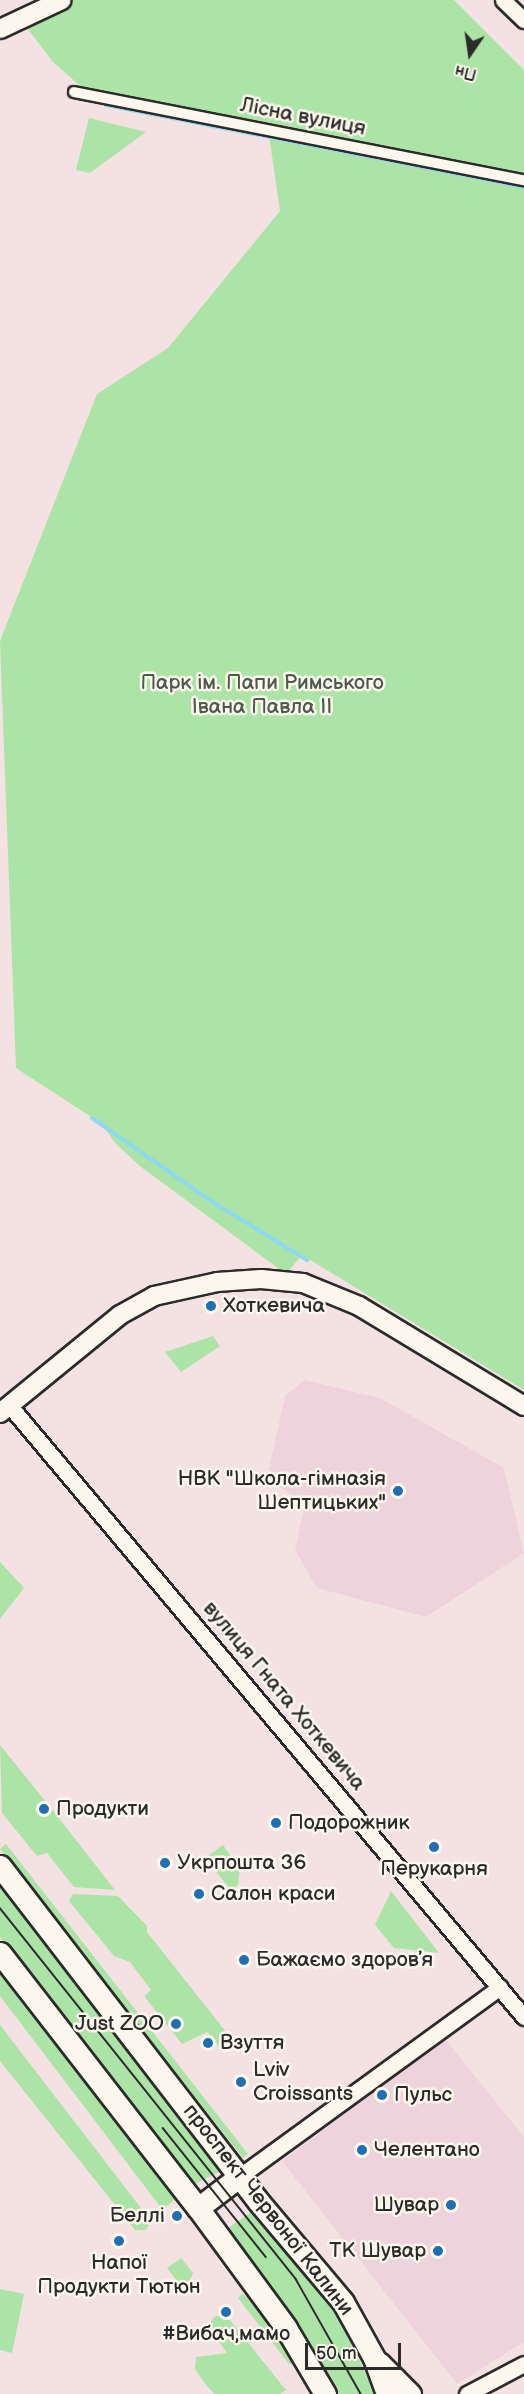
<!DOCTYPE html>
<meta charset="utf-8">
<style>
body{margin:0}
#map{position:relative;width:524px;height:2394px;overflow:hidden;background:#f4e2e3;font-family:"Balsamiq Sans",sans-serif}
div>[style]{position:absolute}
.built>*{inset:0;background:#efd3dc}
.green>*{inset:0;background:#ace3a7}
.stream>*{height:4px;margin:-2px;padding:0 2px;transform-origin:2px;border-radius:2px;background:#8fd8f1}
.roads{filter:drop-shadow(2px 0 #2b2b2b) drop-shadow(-2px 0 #2b2b2b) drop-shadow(0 2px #2b2b2b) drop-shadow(0 -2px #2b2b2b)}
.pedestrian>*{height:10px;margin:-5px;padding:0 5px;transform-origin:5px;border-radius:5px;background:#fbf7ec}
.minor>*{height:15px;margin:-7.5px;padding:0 7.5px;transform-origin:7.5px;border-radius:7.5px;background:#fbf7ec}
.tertiary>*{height:18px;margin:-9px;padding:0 9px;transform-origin:9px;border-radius:9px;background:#fbf7ec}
.secondary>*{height:21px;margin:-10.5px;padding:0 10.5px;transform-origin:10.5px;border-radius:10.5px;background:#fbf7ec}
.tram>*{height:1.5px;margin:-0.75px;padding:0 0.75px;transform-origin:0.75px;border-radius:0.75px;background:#2b2b2b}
.dots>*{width:16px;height:16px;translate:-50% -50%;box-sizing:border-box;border:3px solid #fbf7ec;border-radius:50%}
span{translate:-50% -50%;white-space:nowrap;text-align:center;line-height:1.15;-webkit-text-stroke:5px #fbf7ec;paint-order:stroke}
.street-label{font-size:21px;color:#2b2b2b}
.park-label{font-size:21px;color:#4b594a}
.poi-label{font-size:21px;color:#2b2b2b}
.left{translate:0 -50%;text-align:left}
.right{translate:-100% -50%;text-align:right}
.north{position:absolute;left:440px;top:24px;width:60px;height:60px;-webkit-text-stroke:4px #fbf7ec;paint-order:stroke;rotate:193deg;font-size:16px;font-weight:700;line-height:24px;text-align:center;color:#2b2b2b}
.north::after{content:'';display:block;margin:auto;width:21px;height:27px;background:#2b2b2b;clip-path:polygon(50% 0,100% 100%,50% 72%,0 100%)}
.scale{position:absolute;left:305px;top:2343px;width:96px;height:27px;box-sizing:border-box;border:3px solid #2b2b2b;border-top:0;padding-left:8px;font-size:18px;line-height:21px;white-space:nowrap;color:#2b2b2b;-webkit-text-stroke:4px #fbf7ec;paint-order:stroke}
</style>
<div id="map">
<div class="built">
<div style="clip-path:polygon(304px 1380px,380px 1398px,504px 1468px,524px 1553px,426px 1617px,317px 1588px,295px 1550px,305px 1504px,267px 1478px,285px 1396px)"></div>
<div style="clip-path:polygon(445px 2039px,524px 2137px,524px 2342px,457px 2384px,282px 2161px)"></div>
</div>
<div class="green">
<div style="clip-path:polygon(70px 0,454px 0,524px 70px,524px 1390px,302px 1255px,286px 1274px,141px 1167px,115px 1143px,102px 1124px,16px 1068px,0 641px,97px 394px,168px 348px,280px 211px,268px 128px,87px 92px,52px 61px,28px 29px)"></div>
<div style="clip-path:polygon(89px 118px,146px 132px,90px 173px,76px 170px)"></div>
<div style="clip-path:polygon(213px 1336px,220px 1346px,181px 1372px,165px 1352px)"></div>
<div style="clip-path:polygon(0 1562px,24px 1588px,0 1619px)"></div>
<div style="clip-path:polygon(0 1745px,55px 1813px,115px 1890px,74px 1887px,47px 1853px,37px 1856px,2px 1813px)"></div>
<div style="clip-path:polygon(6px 1844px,248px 2154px,243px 2158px,0 1849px)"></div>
<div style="clip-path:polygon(223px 1845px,240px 1869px,238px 1885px,231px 1890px,205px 1858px)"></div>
<div style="clip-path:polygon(0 1880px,218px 2160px,221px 2171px,195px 2184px,152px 2129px,127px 2105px,0 1937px)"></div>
<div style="clip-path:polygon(391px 1891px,439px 1953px,394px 1948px,375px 1925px)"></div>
<div style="clip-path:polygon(73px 1894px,118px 1896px,147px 1926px,147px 1932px,230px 2037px,219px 2046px,207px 2032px,182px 2044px,144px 1996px,151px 1990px,130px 1962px,114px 1956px,69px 1901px)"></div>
<div style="clip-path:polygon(0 1966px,178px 2198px,162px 2209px,0 1996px)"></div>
<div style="clip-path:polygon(0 2025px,151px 2221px,146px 2230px,135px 2230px,0 2061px)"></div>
<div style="clip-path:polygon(251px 2212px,333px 2307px,376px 2394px,336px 2394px,299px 2324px,224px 2231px)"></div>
<div style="clip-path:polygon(181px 2258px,193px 2273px,185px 2291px,167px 2268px)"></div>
<div style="clip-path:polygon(0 2289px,24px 2294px,12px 2353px,0 2350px)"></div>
<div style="clip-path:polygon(242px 2294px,255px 2302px,273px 2324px,295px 2364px,289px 2364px,238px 2298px)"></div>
<div style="clip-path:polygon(225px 2314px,286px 2390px,280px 2394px,214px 2394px,203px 2381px,195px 2369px,196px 2357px,227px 2353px,208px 2326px,214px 2317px)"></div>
</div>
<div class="stream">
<div style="left:106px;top:105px;width:426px;rotate:11.1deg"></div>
<div style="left:92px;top:1118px;width:145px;rotate:34.9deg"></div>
<div style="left:211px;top:1201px;width:113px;rotate:31.6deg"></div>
</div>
<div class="roads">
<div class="pedestrian">
<div style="left:74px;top:92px;width:459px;rotate:11.1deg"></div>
</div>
<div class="minor">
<div style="left:503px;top:0;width:29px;rotate:44deg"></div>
<div style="left:9px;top:1405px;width:800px;rotate:49.92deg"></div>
<div style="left:240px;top:2176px;width:321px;rotate:-36deg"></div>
<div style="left:467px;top:2394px;width:64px;rotate:-27.8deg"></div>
</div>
<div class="tertiary">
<div style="left:0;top:29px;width:68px;rotate:-25.1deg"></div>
<div style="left:0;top:1413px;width:155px;rotate:-39.2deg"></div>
<div style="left:120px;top:1315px;width:39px;rotate:-29deg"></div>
<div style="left:154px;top:1296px;width:65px;rotate:-12.5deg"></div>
<div style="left:217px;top:1282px;width:44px;rotate:-3.9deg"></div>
<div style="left:261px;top:1279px;width:42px;rotate:5.4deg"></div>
<div style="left:303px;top:1283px;width:61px;rotate:22.3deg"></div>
<div style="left:359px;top:1306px;width:193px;rotate:31.2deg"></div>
</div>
<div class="secondary">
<div style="left:0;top:1866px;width:423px;rotate:52.4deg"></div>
<div style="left:258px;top:2201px;width:132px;rotate:49.9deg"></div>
<div style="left:343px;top:2302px;width:64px;rotate:61deg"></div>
<div style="left:374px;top:2358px;width:38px;rotate:70deg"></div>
<div style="left:0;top:1953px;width:323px;rotate:52.2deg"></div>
<div style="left:198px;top:2208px;width:149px;rotate:53.7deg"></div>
<div style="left:286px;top:2328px;width:77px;rotate:59.4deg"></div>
<div style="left:198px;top:2208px;width:53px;rotate:-37.3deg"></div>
<div style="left:379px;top:2363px;width:44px;rotate:45deg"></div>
</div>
</div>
<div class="tram">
<div style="left:0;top:1908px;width:475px;rotate:51.4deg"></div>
<div style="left:296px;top:2279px;width:132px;rotate:60.5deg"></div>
<div style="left:163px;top:2128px;width:165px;rotate:51.4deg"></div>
</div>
<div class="dots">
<div style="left:211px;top:1306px;background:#1f6fb2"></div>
<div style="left:398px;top:1491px;background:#1f6fb2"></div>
<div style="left:44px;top:1809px;background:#1f6fb2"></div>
<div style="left:276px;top:1823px;background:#1f6fb2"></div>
<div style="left:434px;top:1847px;background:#1f6fb2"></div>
<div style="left:165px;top:1863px;background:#1f6fb2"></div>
<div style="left:199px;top:1894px;background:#1f6fb2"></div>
<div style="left:244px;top:1960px;background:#1f6fb2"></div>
<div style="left:176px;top:2024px;background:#1f6fb2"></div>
<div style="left:208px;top:2043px;background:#1f6fb2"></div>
<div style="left:241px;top:2082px;background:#1f6fb2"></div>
<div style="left:382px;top:2095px;background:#1f6fb2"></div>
<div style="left:362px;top:2150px;background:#1f6fb2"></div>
<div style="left:451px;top:2205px;background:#1f6fb2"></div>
<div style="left:177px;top:2216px;background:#1f6fb2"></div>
<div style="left:119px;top:2241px;background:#1f6fb2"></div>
<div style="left:438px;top:2251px;background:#1f6fb2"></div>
<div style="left:226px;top:2312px;background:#1f6fb2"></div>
</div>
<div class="street-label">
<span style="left:303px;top:117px;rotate:11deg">Лісна вулиця</span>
<span style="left:284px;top:1696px;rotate:50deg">вулиця Гната Хоткевича</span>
<span style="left:268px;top:2210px;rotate:52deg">проспект Червоної Калини</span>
</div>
<div class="park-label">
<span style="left:262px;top:695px">Парк ім. Папи Римського<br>Івана Павла ІІ</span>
</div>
<div class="poi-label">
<span class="left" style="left:223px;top:1306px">Хоткевича</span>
<span class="right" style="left:386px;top:1491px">НВК "Школа-гімназія<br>Шептицьких"</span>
<span class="left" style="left:56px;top:1809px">Продукти</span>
<span class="left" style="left:288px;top:1823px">Подорожник</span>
<span class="left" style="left:177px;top:1863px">Укрпошта 36</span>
<span style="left:434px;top:1869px">Перукарня</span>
<span class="left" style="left:211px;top:1894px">Салон краси</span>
<span class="left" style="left:256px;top:1960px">Бажаємо здоровʼя</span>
<span class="right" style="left:164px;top:2024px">Just ZOO</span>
<span class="left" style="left:220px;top:2043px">Взуття</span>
<span class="left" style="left:253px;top:2082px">Lviv<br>Croissants</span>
<span class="left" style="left:394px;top:2095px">Пульс</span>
<span class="left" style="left:374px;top:2150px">Челентано</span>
<span class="right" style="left:439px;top:2205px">Шувар</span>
<span class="right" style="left:165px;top:2216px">Беллі</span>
<span class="right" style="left:426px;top:2251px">ТК Шувар</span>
<span style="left:119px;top:2275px">Напої<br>Продукти Тютюн</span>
<span style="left:226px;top:2334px">#Вибач,мамо</span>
</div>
<div class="north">Пн</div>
<div class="scale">50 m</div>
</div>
